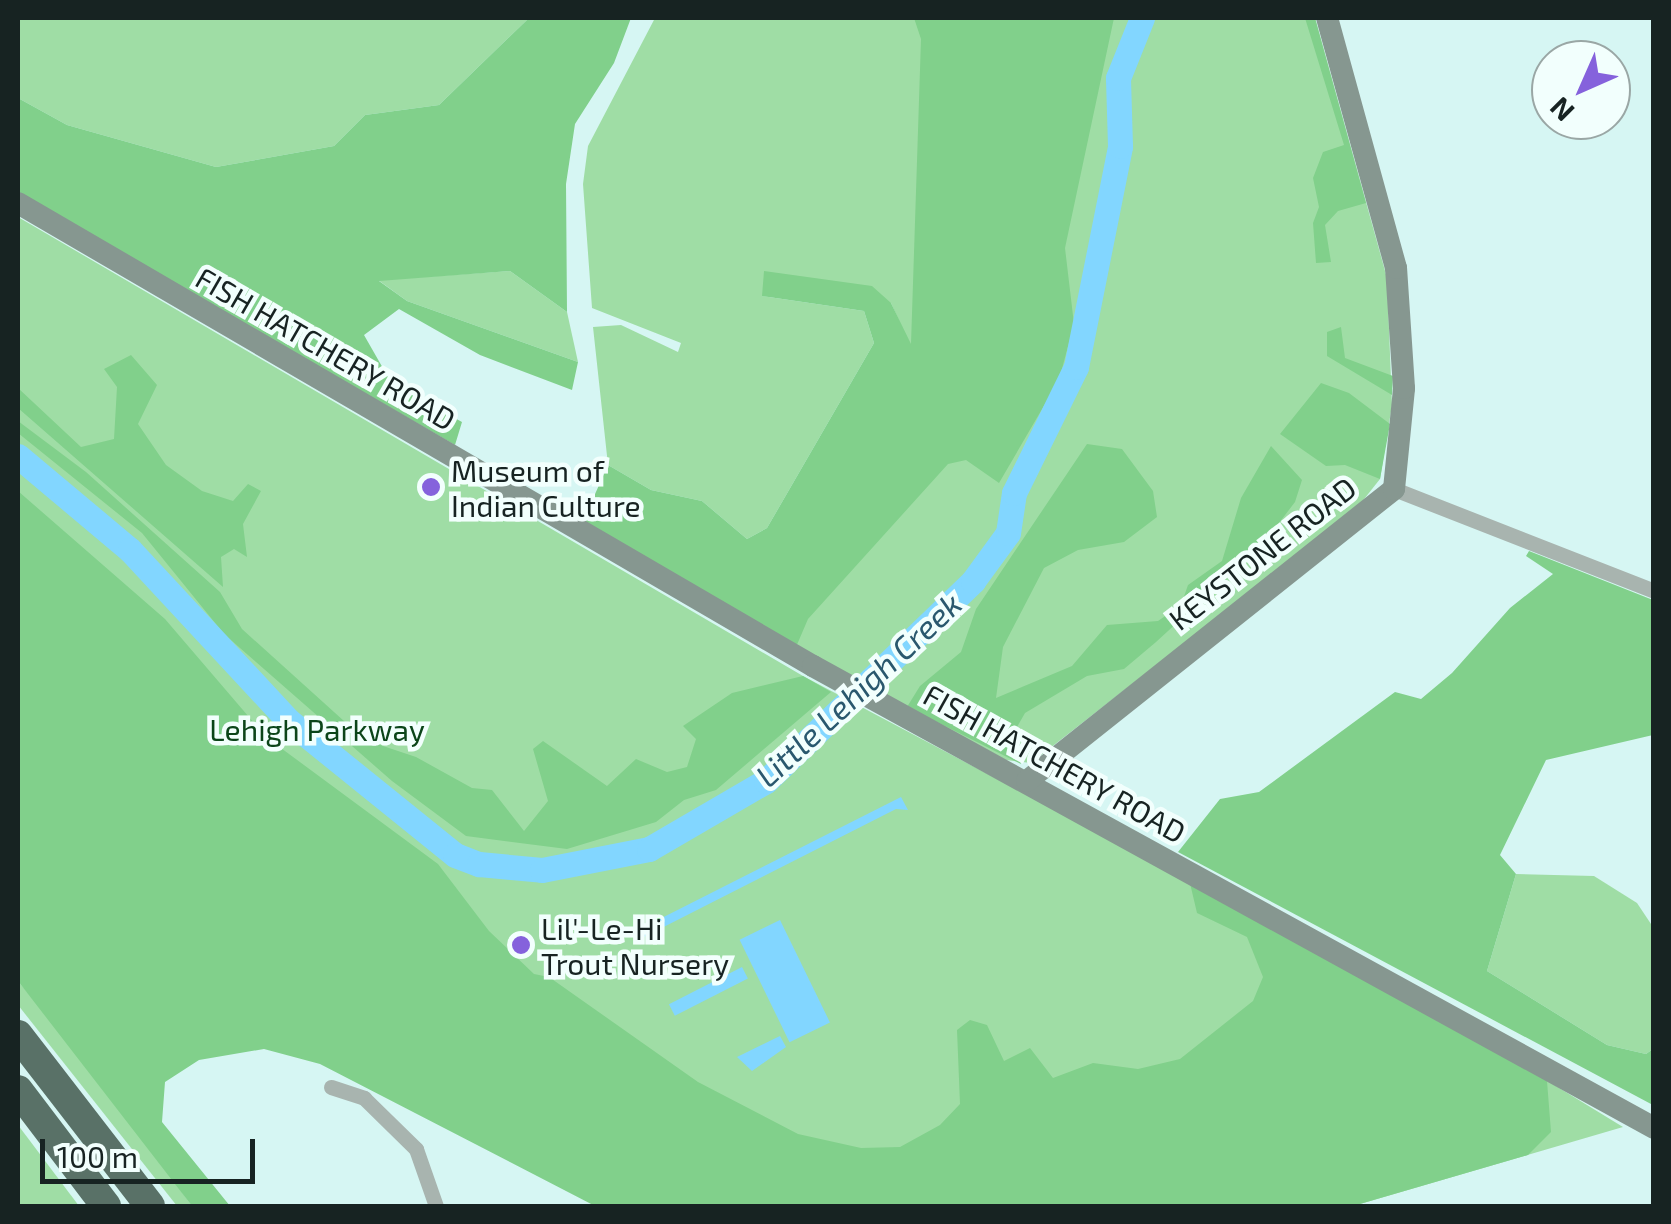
<!DOCTYPE html>
<style>
body{margin:0}
#map{position:relative;width:1671px;height:1224px;overflow:hidden;background:#d6f6f3;font-family:"Exo 2",sans-serif}
div>[style]{position:absolute}
.green>*{inset:0;background:#9fdda5}
.forest>*{inset:0;background:#81d08b}
.water>*{inset:0;background:#82d6ff;transform-origin:0 0}
.river>*{height:25px;margin:-12.5px;padding:0 12.5px;transform-origin:12.5px;border-radius:12.5px;background:#82d6ff}
.street>*{height:15px;margin:-7.5px;padding:0 7.5px;transform-origin:7.5px;border-radius:7.5px;background:#a8b4af}
.secondary>*{height:22px;margin:-11px;padding:0 11px;transform-origin:11px;border-radius:11px;background:#869790}
.highway>*{height:30px;margin:-15px;padding:0 15px;transform-origin:15px;border-radius:15px;background:#597167}
.dots>*{width:28px;height:28px;translate:-50% -50%;box-sizing:border-box;border:5px solid #f2fffd;border-radius:50%}
span{translate:-50% -50%;white-space:nowrap;text-align:center;line-height:1.15;-webkit-text-stroke:9px #f2fffd;paint-order:stroke}
.street-label{font-size:30px;color:#172322}
.poi-label{font-size:30px;color:#172322}
.left{translate:0 -50%;text-align:left}
.park-label{font-size:30px;color:#0b4519}
.water-label{font-size:32px;color:#2a586e;font-style:italic}
.frame{position:absolute;inset:0;border:20px solid #172322;pointer-events:none}
.north{position:absolute;left:1531px;top:40px;width:100px;height:100px;box-sizing:border-box;background:#f2fffd;border:2px solid #9aa7a5;border-radius:50%;rotate:225deg;font-size:28px;font-weight:700;line-height:40px;text-align:center;color:#172322}
.north::after{content:'';display:block;margin:auto;width:35px;height:45px;background:#8562dc;clip-path:polygon(50% 0,100% 100%,50% 72%,0 100%)}
.scale{position:absolute;left:40px;top:1139px;width:215px;height:45px;box-sizing:border-box;border:5px solid #172322;border-top:0;padding-left:12px;font-size:30px;line-height:35px;white-space:nowrap;color:#172322;-webkit-text-stroke:8px #f2fffd;paint-order:stroke}
</style>
<div id="map">
<div class="green">
<div style="clip-path:polygon(18px 18px,529px 18px,439px 105px,365px 115px,334px 146px,216px 167px,67px 125px,18px 98px)"></div>
<div style="clip-path:polygon(655px 18px,1315px 18px,1387px 278px,1392px 405px,1380px 479px,1357px 508px,1031px 763px,1006px 760px,742px 619px,911px 347px,891px 303px,762px 296px,864px 311px,874px 343px,767px 528px,747px 539px,702px 501px,651px 490px,608px 465px,593px 327px,621px 325px,678px 352px,681px 343px,592px 308px,583px 184px,588px 146px)"></div>
<div style="clip-path:polygon(18px 217px,803px 676px,1427px 1007px,1623px 1127px,1353px 1206px,611px 1206px,341px 1061px,18px 920px)"></div>
<div style="clip-path:polygon(510px 271px,567px 312px,578px 362px,407px 301px,378px 280px)"></div>
<div style="clip-path:polygon(1516px 874px,1594px 876px,1637px 903px,1653px 927px,1653px 1049px,1646px 1054px,1607px 1045px,1487px 971px)"></div>
<div style="clip-path:polygon(18px 981px,95px 1073px,192px 1206px,177px 1206px,18px 1005px)"></div>
<div style="clip-path:polygon(18px 1125px,79px 1206px,18px 1206px)"></div>
</div>
<div class="forest">
<div style="clip-path:polygon(529px 18px,631px 18px,614px 63px,575px 124px,566px 184px,567px 312px,510px 271px,379px 281px,407px 301px,578px 362px,572px 390px,480px 355px,399px 309px,364px 335px,392px 384px,462px 422px,455px 445px,18px 194px,18px 98px,67px 125px,216px 167px,334px 146px,365px 115px,439px 105px)"></div>
<div style="clip-path:polygon(914px 18px,1114px 18px,1065px 248px,1074px 324px,1059px 380px,999px 483px,966px 460px,948px 464px,808px 619px,796px 647px,583px 521px,608px 465px,651px 490px,702px 501px,747px 539px,767px 528px,874px 343px,864px 311px,762px 296px,764px 271px,872px 286px,891px 303px,911px 344px,921px 39px)"></div>
<div style="clip-path:polygon(1305px 18px,1315px 18px,1366px 203px,1338px 211px,1325px 225px,1331px 262px,1316px 263px,1313px 223px,1319px 207px,1313px 178px,1323px 152px,1344px 145px)"></div>
<div style="clip-path:polygon(1341px 327px,1345px 358px,1393px 376px,1392px 395px,1327px 356px,1327px 332px)"></div>
<div style="clip-path:polygon(131px 355px,157px 385px,138px 424px,166px 465px,202px 491px,233px 501px,248px 484px,261px 491px,243px 524px,247px 557px,234px 549px,221px 557px,223px 587px,18px 408px,18px 388px,81px 447px,114px 439px,117px 387px,104px 369px)"></div>
<div style="clip-path:polygon(1321px 383px,1349px 393px,1390px 424px,1380px 479px,1345px 465px,1326px 466px,1280px 434px)"></div>
<div style="clip-path:polygon(18px 421px,86px 472px,220px 592px,242px 629px,365px 740px,416px 757px,472px 788px,492px 790px,524px 831px,548px 801px,533px 749px,543px 741px,607px 786px,636px 759px,667px 772px,687px 767px,696px 739px,683px 726px,732px 693px,803px 676px,831px 692px,716px 790px,684px 800px,656px 822px,567px 849px,466px 836px,392px 781px,224px 634px,142px 533px,18px 433px)"></div>
<div style="clip-path:polygon(1087px 444px,1122px 449px,1153px 491px,1157px 517px,1124px 542px,1078px 550px,1044px 568px,1003px 647px,996px 698px,1072px 666px,1107px 625px,1158px 621px,1181px 605px,1188px 585px,1222px 561px,1241px 498px,1271px 446px,1302px 480px,1295px 502px,1263px 544px,1156px 642px,1124px 669px,1087px 676px,1025px 713px,1013px 734px,1021px 764px,907px 707px,920px 686px,961px 652px,976px 609px)"></div>
<div style="clip-path:polygon(18px 491px,165px 619px,266px 737px,438px 864px,489px 931px,534px 974px,549px 977px,698px 1082px,798px 1134px,861px 1148px,900px 1147px,940px 1125px,960px 1104px,957px 1030px,970px 1020px,987px 1025px,1004px 1061px,1030px 1048px,1053px 1078px,1093px 1063px,1138px 1069px,1180px 1059px,1253px 1001px,1263px 977px,1247px 937px,1197px 913px,1189px 879px,1547px 1081px,1551px 1132px,1528px 1155px,1353px 1206px,595px 1206px,320px 1064px,264px 1049px,199px 1060px,165px 1082px,162px 1122px,230px 1206px,192px 1206px,18px 981px)"></div>
<div style="clip-path:polygon(1529px 551px,1653px 600px,1653px 735px,1546px 760px,1500px 855px,1516px 874px,1487px 971px,1607px 1045px,1646px 1054px,1653px 1049px,1651px 1104px,1178px 852px,1220px 799px,1259px 792px,1395px 692px,1421px 699px,1452px 673px,1510px 608px,1553px 574px,1526px 556px)"></div>
</div>
<div class="water">
<div style="clip-path:polygon(901px 797px,908px 810px,896px 809px,640px 939px,634px 932px)"></div>
<div style="left:780px;top:920px;width:114px;height:45px;rotate:64deg"></div>
<div style="left:742px;top:967px;width:13px;height:82px;rotate:63deg"></div>
<div style="clip-path:polygon(780px 1036px,786px 1047px,752px 1071px,737px 1057px)"></div>
</div>
<div class="river">
<div style="left:18px;top:456px;width:146px;rotate:40deg"></div>
<div style="left:130px;top:550px;width:233px;rotate:47.1deg"></div>
<div style="left:289px;top:721px;width:213px;rotate:38.9deg"></div>
<div style="left:455px;top:855px;width:26px;rotate:21deg"></div>
<div style="left:479px;top:864px;width:63px;rotate:5.4deg"></div>
<div style="left:542px;top:870px;width:109px;rotate:-11.1deg"></div>
<div style="left:649px;top:849px;width:135px;rotate:-30.2deg"></div>
<div style="left:766px;top:781px;width:288px;rotate:-44deg"></div>
<div style="left:973px;top:581px;width:59px;rotate:-53.9deg"></div>
<div style="left:1008px;top:533px;width:40px;rotate:-81.5deg"></div>
<div style="left:1014px;top:493px;width:140px;rotate:-63.8deg"></div>
<div style="left:1076px;top:367px;width:225px;rotate:-78.7deg"></div>
<div style="left:1120px;top:146px;width:68px;rotate:-91.7deg"></div>
<div style="left:1118px;top:78px;width:65px;rotate:-68.2deg"></div>
</div>
<div class="street">
<div style="left:1394px;top:489px;width:279px;rotate:21.4deg"></div>
<div style="left:331px;top:1087px;width:35px;rotate:18deg"></div>
<div style="left:364px;top:1098px;width:73px;rotate:44.4deg"></div>
<div style="left:416px;top:1149px;width:60px;rotate:70.7deg"></div>
</div>
<div class="secondary">
<div style="left:18px;top:203px;width:920px;rotate:30.22deg"></div>
<div style="left:813px;top:666px;width:960px;rotate:28.78deg"></div>
<div style="left:1027px;top:781px;width:469px;rotate:-38.5deg"></div>
<div style="left:1394px;top:489px;width:101px;rotate:-84.3deg"></div>
<div style="left:1404px;top:388px;width:120px;rotate:-93.8deg"></div>
<div style="left:1396px;top:268px;width:259px;rotate:-105.4deg"></div>
</div>
<div class="highway">
<div style="left:18px;top:1035px;width:216px;rotate:52.3deg"></div>
<div style="left:18px;top:1090px;width:146px;rotate:52.8deg"></div>
</div>
<div class="dots">
<div style="left:431px;top:487px;background:#8562dc"></div>
<div style="left:521px;top:945px;background:#8562dc"></div>
</div>
<div class="street-label">
<span style="left:326px;top:348px;rotate:30deg">FISH HATCHERY ROAD</span>
<span style="left:1262px;top:553px;rotate:-38deg">KEYSTONE ROAD</span>
<span style="left:1055px;top:763px;rotate:29deg">FISH HATCHERY ROAD</span>
</div>
<div class="poi-label">
<span class="left" style="left:451px;top:487px">Museum of<br>Indian Culture</span>
<span class="left" style="left:541px;top:945px">Lil'-Le-Hi<br>Trout Nursery</span>
</div>
<div class="park-label">
<span style="left:317px;top:729px">Lehigh Parkway</span>
</div>
<div class="water-label">
<span style="left:858px;top:689px;rotate:-43deg">Little Lehigh Creek</span>
</div>
<div class="frame"></div>
<div class="north">N</div>
<div class="scale">100 m</div>
</div>
